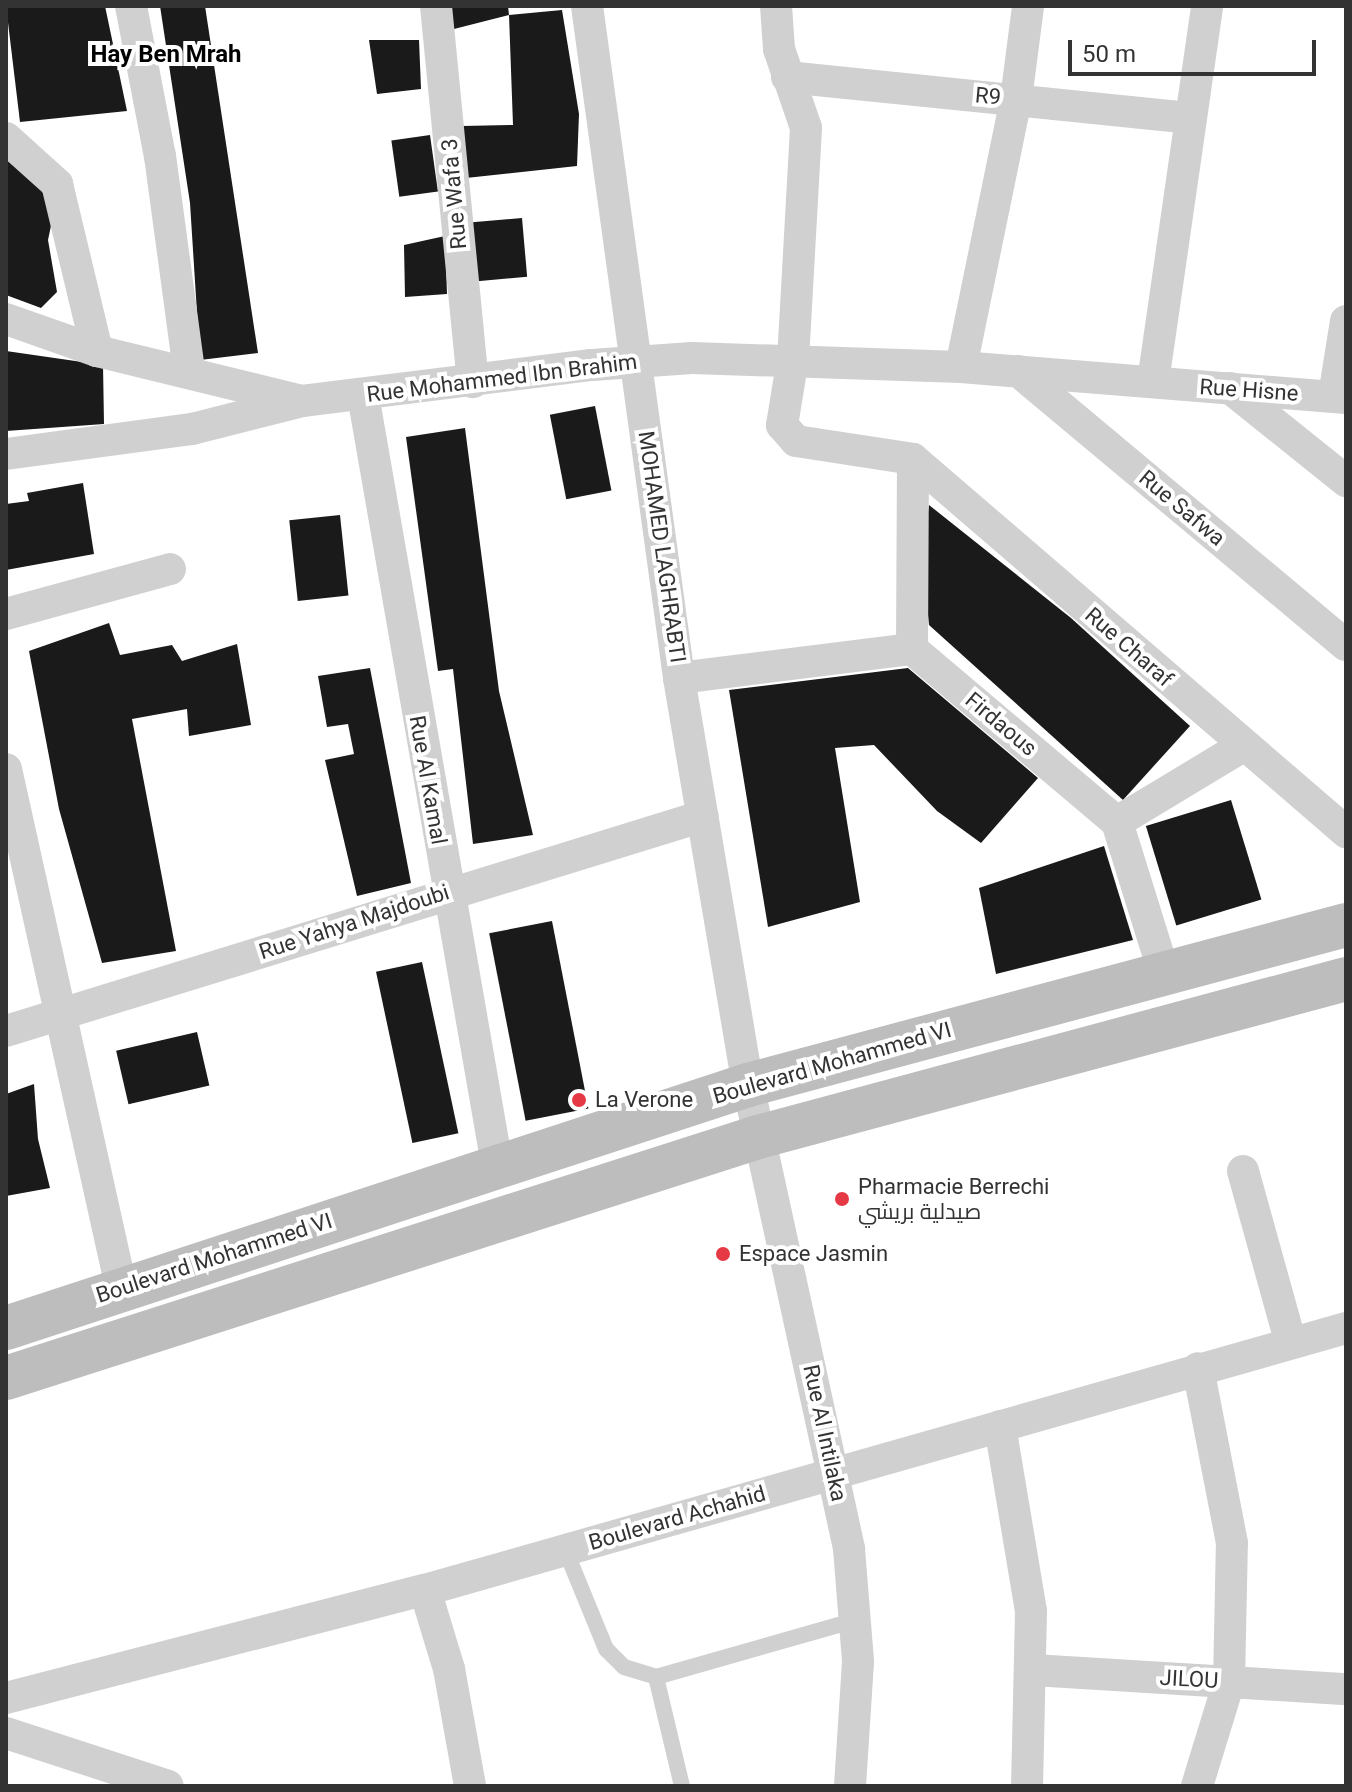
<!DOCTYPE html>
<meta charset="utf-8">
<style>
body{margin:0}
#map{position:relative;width:1352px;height:1792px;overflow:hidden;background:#fff;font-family:Roboto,Cairo,sans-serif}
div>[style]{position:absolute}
.building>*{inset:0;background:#1a1a1a;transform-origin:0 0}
.service>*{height:16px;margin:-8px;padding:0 8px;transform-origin:8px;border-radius:8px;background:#d0d0d0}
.minor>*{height:32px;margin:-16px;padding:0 16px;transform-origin:16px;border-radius:16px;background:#d0d0d0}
.secondary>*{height:44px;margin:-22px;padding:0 22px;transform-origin:22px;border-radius:22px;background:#bdbdbd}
.dots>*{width:22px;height:22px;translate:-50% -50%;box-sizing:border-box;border:4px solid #fff;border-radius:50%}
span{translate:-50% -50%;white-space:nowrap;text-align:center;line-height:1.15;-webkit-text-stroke:8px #fff;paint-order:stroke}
.street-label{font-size:22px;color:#333}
.poi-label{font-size:22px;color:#333}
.left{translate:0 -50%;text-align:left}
.neighbourhood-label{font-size:24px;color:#000;font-weight:700}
.frame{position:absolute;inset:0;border:8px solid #333;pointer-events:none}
.scale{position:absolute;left:1068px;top:40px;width:248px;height:36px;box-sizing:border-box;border:4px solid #333;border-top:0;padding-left:10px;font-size:24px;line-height:28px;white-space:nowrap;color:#333;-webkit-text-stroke:6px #fff;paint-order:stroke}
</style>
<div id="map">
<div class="building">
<div style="clip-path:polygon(6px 6px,105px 6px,127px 111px,20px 122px)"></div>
<div style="clip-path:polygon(160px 6px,205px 6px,258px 353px,200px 360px,190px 203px)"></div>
<div style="clip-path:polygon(449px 6px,508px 6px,509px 15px,450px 30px)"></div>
<div style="clip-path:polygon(562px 10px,579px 114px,577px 166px,466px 178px,462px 126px,513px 125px,509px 15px)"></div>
<div style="clip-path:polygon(369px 40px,419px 40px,421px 89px,377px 94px)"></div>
<div style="left:430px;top:135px;width:57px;height:39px;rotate:82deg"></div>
<div style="clip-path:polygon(6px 160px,47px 180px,52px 221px,48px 240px,57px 292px,41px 308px,6px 295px)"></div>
<div style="left:522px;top:218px;width:59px;height:50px;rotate:85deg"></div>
<div style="clip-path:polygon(445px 236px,447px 294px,405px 297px,404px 245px)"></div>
<div style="clip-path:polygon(6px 351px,103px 365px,104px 424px,6px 431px)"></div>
<div style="left:595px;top:406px;width:86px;height:46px;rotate:79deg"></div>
<div style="clip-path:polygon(465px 428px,499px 691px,533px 835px,473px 844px,453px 669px,438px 671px,406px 437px)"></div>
<div style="clip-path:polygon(83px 483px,94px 554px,6px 570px,6px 504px,29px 501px,27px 493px)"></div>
<div style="clip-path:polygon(929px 505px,1071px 618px,1190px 726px,1123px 800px,929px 625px,922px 552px)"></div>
<div style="left:340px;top:515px;width:81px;height:51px;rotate:84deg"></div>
<div style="clip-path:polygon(109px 623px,120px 655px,172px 645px,182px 661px,237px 644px,251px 725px,189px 736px,187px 709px,132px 719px,176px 951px,102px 963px,59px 809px,29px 651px)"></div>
<div style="clip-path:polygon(370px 668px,411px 883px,357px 896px,325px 760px,354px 754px,348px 724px,327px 727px,318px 676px)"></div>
<div style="clip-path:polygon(908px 668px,1038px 778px,981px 843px,937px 811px,874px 745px,835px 748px,860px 902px,768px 927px,729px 690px)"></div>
<div style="left:1231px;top:800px;width:104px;height:89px;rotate:73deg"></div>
<div style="clip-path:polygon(1104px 846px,1133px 940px,996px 974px,979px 888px)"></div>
<div style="left:552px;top:921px;width:191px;height:64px;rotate:79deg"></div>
<div style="left:422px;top:962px;width:175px;height:47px;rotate:78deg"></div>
<div style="left:197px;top:1032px;width:55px;height:83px;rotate:77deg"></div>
<div style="clip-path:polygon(34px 1084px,38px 1139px,50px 1188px,6px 1196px,6px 1094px)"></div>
</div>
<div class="service">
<div style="left:565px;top:1549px;width:108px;rotate:67.7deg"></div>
<div style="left:606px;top:1649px;width:25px;rotate:45deg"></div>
<div style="left:624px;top:1667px;width:34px;rotate:17deg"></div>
<div style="left:656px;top:1677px;width:208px;rotate:-15.9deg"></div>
<div style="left:656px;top:1677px;width:112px;rotate:76.6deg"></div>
</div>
<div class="minor">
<div style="left:131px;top:6px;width:153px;rotate:79.1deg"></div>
<div style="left:160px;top:156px;width:217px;rotate:82.3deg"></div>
<div style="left:436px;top:6px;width:378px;rotate:84.4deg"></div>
<div style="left:587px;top:6px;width:678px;rotate:82.2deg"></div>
<div style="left:679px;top:678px;width:413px;rotate:80.4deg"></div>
<div style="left:748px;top:1085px;width:475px;rotate:77.7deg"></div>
<div style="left:849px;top:1549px;width:113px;rotate:85.4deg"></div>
<div style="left:858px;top:1662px;width:124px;rotate:93.7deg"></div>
<div style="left:776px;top:6px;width:43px;rotate:86deg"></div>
<div style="left:779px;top:49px;width:83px;rotate:71.1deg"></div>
<div style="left:806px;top:128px;width:230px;rotate:93.2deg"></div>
<div style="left:793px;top:358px;width:68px;rotate:99.3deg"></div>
<div style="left:782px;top:425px;width:21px;rotate:49deg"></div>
<div style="left:796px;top:441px;width:118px;rotate:8.7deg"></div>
<div style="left:787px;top:77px;width:404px;rotate:5.8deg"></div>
<div style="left:6px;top:138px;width:69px;rotate:42deg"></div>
<div style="left:57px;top:184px;width:172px;rotate:76.5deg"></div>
<div style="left:97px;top:351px;width:211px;rotate:13.7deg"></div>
<div style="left:302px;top:401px;width:292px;rotate:-7.1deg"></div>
<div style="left:592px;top:365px;width:100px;rotate:-4deg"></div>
<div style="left:692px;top:358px;width:269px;rotate:1.9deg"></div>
<div style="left:961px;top:367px;width:386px;rotate:4.6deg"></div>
<div style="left:6px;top:319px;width:96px;rotate:19.4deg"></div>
<div style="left:961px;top:367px;width:274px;rotate:-78.4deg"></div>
<div style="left:1016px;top:99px;width:94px;rotate:-82.6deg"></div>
<div style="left:1018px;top:371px;width:427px;rotate:39.9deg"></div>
<div style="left:1153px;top:382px;width:380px;rotate:-81.8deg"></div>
<div style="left:1230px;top:388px;width:149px;rotate:38.7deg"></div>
<div style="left:363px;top:395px;width:781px;rotate:80.12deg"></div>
<div style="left:1334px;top:396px;width:76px;rotate:-80.9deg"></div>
<div style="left:6px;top:454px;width:188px;rotate:-7.7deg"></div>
<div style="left:192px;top:429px;width:110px;rotate:-14.2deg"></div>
<div style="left:913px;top:459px;width:190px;rotate:90.3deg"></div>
<div style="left:912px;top:649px;width:268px;rotate:40.2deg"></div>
<div style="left:1117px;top:822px;width:155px;rotate:72.7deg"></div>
<div style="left:913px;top:459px;width:572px;rotate:40.74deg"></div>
<div style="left:6px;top:614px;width:170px;rotate:-15.3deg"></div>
<div style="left:679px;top:678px;width:235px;rotate:-7.1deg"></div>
<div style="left:6px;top:769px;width:531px;rotate:77.48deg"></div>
<div style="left:1117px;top:822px;width:147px;rotate:-31.1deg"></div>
<div style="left:6px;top:1031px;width:729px;rotate:-17.14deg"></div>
<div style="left:1243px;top:1171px;width:176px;rotate:74.5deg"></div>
<div style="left:1000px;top:1426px;width:188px;rotate:80.5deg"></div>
<div style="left:1031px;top:1611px;width:175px;rotate:91.3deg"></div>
<div style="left:425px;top:1590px;width:83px;rotate:73.1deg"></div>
<div style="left:449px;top:1669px;width:119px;rotate:79.8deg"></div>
<div style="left:1033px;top:1670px;width:314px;rotate:3.5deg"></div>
<div style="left:6px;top:1698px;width:433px;rotate:-14.5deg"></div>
<div style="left:425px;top:1590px;width:958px;rotate:-15.88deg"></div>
<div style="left:6px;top:1733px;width:170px;rotate:18.1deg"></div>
<div style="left:1197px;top:1786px;width:109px;rotate:-72.9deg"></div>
<div style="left:1229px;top:1682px;width:139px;rotate:-88.8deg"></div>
<div style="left:1232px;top:1543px;width:178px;rotate:-101deg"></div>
</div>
<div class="secondary">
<div style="left:6px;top:1328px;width:781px;rotate:-18.13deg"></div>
<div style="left:748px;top:1085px;width:619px;rotate:-14.98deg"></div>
<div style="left:6px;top:1378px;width:790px;rotate:-17.77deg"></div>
<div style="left:758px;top:1137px;width:609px;rotate:-15.04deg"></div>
</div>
<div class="dots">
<div style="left:579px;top:1100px;background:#e63946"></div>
<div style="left:842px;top:1199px;background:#e63946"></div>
<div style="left:723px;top:1254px;background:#e63946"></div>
</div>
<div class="street-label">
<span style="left:988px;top:96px;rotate:5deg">R9</span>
<span style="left:454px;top:194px;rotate:-95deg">Rue Wafa 3</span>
<span style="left:502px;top:378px;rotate:-7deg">Rue Mohammed Ibn Brahim</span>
<span style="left:1249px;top:390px;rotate:4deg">Rue Hisne</span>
<span style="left:1182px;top:508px;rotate:40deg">Rue Safwa</span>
<span style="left:662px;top:547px;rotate:82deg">MOHAMED LAGHRABTI</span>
<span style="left:1129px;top:647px;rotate:41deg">Rue Charaf</span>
<span style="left:1001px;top:724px;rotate:40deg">Firdaous</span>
<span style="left:428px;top:780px;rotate:80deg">Rue Al Kamal</span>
<span style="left:354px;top:922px;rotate:-18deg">Rue Yahya Majdoubi</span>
<span style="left:832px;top:1063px;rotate:-16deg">Boulevard Mohammed VI</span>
<span style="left:214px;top:1258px;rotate:-18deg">Boulevard Mohammed VI</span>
<span style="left:825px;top:1433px;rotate:78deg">Rue Al Intilaka</span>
<span style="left:677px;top:1518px;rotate:-16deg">Boulevard Achahid</span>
<span style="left:1189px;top:1679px;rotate:3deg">JILOU</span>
</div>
<div class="poi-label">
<span class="left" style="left:595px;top:1100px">La Verone</span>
<span class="left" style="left:858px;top:1199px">Pharmacie Berrechi<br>صيدلية بريشي</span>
<span class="left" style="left:739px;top:1254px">Espace Jasmin</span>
</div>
<div class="neighbourhood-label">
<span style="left:166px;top:55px">Hay Ben Mrah</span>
</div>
<div class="frame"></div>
<div class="scale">50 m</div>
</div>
